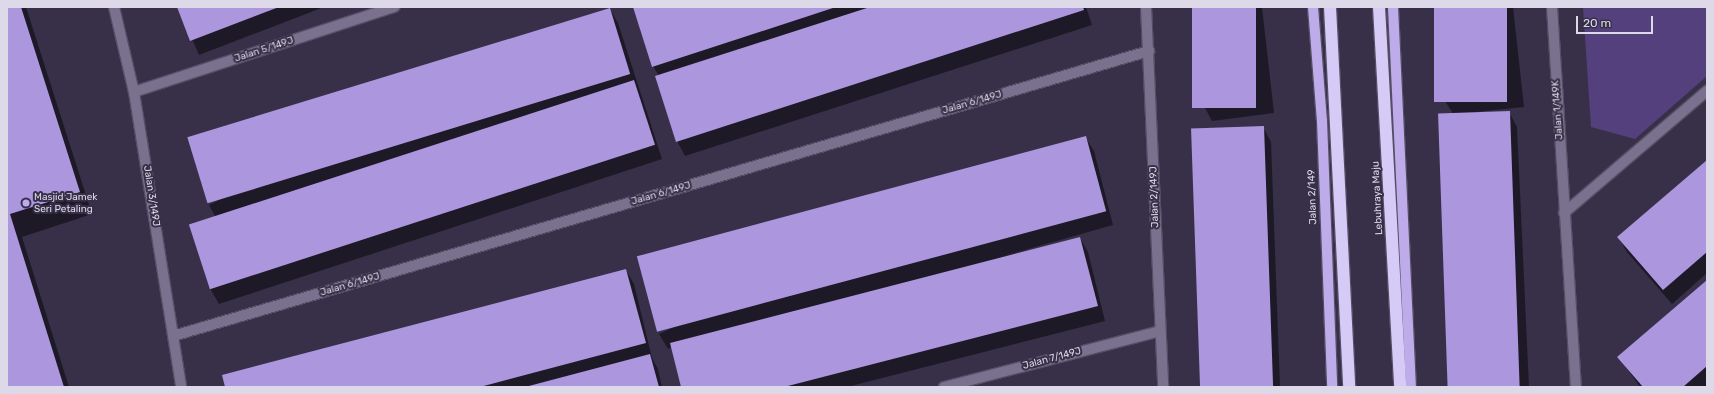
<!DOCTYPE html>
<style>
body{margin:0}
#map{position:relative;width:1714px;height:394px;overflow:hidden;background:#373048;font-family:Rubik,sans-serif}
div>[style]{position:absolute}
.green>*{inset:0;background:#54407c}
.shadow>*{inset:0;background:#0007}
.building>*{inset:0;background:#ac96de;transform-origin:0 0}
.roads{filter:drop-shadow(1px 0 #554e65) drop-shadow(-1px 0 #554e65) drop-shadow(0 1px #554e65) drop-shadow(0 -1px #554e65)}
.minor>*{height:10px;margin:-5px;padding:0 5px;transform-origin:5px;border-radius:5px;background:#7a718f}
.major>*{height:10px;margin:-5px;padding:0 5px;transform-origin:5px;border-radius:5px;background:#beacea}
.highway>*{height:12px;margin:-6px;padding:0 6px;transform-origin:6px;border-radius:6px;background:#d6caf7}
.dots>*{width:11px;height:11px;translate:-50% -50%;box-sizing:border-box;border:2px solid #373048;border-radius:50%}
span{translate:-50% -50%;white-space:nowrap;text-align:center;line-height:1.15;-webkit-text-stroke:4px #373048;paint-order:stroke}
.street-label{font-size:10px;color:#ddd9e9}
.poi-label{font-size:10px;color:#ddd9e9}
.left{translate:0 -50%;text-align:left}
.frame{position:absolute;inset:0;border:8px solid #ddd9e9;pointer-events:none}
.scale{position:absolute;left:1576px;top:16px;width:77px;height:18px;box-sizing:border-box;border:2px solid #ddd9e9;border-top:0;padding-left:5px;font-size:12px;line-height:14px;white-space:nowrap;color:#ddd9e9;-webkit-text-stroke:3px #373048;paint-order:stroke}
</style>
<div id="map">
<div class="green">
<div style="clip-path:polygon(1583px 7px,1707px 7px,1707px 76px,1635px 139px,1591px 127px)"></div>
</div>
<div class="shadow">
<div style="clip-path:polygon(7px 7px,26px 7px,92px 214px,22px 237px,69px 387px,7px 387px)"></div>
<div style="clip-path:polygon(178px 7px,324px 7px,199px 55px)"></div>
<div style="clip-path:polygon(634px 7px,1086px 7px,1092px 25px,685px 156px,677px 141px,659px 76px,653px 66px)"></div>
<div style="clip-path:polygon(1193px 7px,1262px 7px,1274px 113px,1212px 121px,1204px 106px)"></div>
<div style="clip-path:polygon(1435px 7px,1513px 7px,1524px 107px,1476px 112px,1509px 112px,1517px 127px,1529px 387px,1451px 387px,1454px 115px,1445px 101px)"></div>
<div style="clip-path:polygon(610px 9px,618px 23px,662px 159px,219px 304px,211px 290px,216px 218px,209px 205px)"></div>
<div style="clip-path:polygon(1263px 127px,1271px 142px,1280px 387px,1201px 387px)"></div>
<div style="clip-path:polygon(1085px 137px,1094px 151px,1113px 225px,1000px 257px,1080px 238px,1088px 252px,1105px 321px,847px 387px,682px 387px,672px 347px,668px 349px,659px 334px)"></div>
<div style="clip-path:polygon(1707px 162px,1707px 273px,1672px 304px,1627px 252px,1619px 238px)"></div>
<div style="clip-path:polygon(626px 270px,634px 284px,652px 358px,658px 369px,662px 387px,227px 387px)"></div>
<div style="clip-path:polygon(1707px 281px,1707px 387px,1640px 387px,1619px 357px)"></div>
</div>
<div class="building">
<div style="clip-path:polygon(7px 7px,21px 7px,80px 192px,10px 214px,64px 387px,7px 387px)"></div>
<div style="clip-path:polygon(177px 7px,279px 7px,190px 41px)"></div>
<div style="clip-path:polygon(633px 7px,836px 7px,652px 67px)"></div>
<div style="clip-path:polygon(870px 7px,1083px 7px,1084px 10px,676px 142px,655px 76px)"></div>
<div style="left:1192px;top:7px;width:64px;height:101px"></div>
<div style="left:1434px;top:7px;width:73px;height:95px"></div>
<div style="left:610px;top:8px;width:69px;height:442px;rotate:73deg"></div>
<div style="left:634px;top:80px;width:68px;height:468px;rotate:72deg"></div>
<div style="left:1510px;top:111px;width:276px;height:72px;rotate:88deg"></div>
<div style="left:1264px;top:126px;width:261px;height:73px;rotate:88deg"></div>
<div style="left:1086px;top:136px;width:78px;height:465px;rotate:75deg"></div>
<div style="clip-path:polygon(1707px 160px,1707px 252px,1663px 290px,1617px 237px)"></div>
<div style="clip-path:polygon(1080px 237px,1098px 306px,784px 387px,681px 387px,670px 343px)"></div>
<div style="clip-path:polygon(626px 269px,646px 343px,480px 387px,225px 387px,222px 375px)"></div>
<div style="clip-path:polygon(1707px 280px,1707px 366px,1683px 387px,1643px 387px,1617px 357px)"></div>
<div style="clip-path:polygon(650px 354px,659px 387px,525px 387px)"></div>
</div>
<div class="roads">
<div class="minor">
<div style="left:114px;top:7px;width:87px;rotate:76.8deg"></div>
<div style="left:134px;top:92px;width:299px;rotate:80.9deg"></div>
<div style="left:1146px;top:7px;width:380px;rotate:87.4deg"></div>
<div style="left:1552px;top:7px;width:381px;rotate:86.4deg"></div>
<div style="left:134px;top:92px;width:274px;rotate:-18.1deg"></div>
<div style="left:1564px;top:213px;width:188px;rotate:-40.5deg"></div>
<div style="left:173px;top:336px;width:1017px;rotate:-16.28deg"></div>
<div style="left:944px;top:387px;width:223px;rotate:-14.5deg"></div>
</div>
<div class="major">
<div style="left:1313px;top:7px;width:114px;rotate:85.5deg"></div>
<div style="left:1322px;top:121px;width:266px;rotate:87.8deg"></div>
<div style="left:1393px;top:7px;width:380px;rotate:87.3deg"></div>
</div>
<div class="highway">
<div style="left:1330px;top:7px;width:380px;rotate:87.1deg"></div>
<div style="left:1379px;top:7px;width:381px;rotate:86.8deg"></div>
</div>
</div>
<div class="dots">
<div style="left:26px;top:203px;background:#bfa9f4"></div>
</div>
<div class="street-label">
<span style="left:264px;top:50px;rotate:-18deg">Jalan 5/149J</span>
<span style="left:972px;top:103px;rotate:-16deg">Jalan 6/149J</span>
<span style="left:1558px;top:110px;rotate:-94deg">Jalan 1/149K</span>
<span style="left:661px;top:194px;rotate:-16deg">Jalan 6/149J</span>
<span style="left:151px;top:196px;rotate:81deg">Jalan 3/149J</span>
<span style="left:1155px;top:197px;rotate:-92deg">Jalan 2/149J</span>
<span style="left:1313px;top:197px;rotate:-92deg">Jalan 2/149</span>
<span style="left:1378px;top:198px;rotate:-93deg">Lebuhraya Maju</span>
<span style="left:350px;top:285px;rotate:-16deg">Jalan 6/149J</span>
<span style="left:1052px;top:359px;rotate:-15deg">Jalan 7/149J</span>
</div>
<div class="poi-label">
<span class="left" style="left:34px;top:203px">Masjid Jamek<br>Seri Petaling</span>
</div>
<div class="frame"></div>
<div class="scale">20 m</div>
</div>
